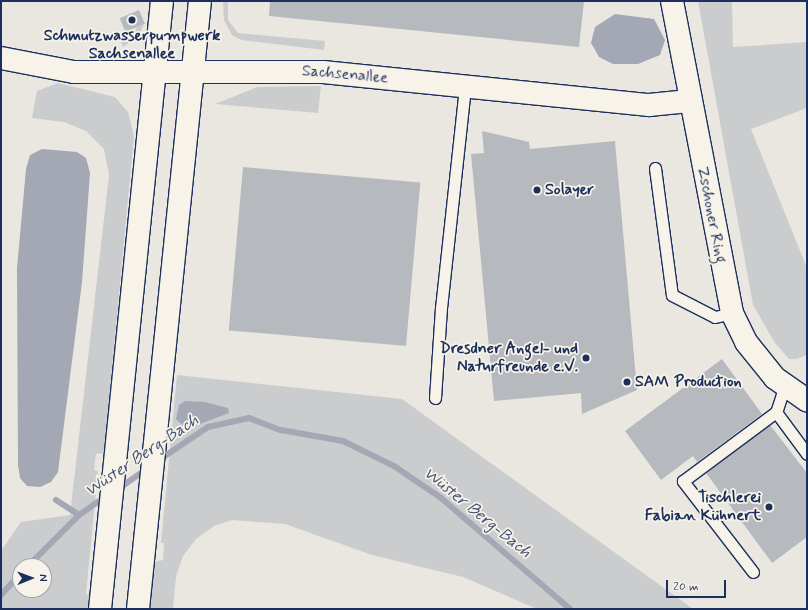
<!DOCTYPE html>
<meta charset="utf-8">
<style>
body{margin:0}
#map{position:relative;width:808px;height:610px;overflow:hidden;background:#eae7e0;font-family:Mynerve,sans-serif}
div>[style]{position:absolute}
.green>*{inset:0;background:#cbcccd}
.water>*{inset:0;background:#a3a8b4}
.stream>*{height:6px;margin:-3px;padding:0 3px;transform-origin:3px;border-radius:3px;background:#a3a8b4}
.building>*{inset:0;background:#b6babf;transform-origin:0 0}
.roads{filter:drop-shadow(1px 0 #1b2f5e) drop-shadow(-1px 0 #1b2f5e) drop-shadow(0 1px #1b2f5e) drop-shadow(0 -1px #1b2f5e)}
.service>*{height:11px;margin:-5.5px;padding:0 5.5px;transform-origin:5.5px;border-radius:5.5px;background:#f7f3e8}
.minor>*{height:22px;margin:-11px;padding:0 11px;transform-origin:11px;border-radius:11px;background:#f7f3e8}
.primary>*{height:22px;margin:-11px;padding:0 11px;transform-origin:11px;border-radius:11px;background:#f7f3e8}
.dots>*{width:11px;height:11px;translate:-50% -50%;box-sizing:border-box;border:2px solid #f7f3e8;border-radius:50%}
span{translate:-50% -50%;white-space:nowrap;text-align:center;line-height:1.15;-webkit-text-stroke:3.5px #f7f3e8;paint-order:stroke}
.poi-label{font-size:16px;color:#1b2f5e;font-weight:700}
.left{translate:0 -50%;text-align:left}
.right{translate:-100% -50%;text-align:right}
.street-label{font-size:16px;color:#1b2f5e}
.water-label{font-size:17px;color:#445378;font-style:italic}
.frame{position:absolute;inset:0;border:2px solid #1b2f5e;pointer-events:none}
.north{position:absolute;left:12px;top:558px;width:40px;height:40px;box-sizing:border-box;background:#f7f3e8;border:1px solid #9fa5b1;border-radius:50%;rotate:89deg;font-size:11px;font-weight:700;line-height:16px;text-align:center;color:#1b2f5e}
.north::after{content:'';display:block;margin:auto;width:14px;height:18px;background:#1b2f5e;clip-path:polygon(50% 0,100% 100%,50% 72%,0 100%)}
.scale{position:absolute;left:666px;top:580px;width:60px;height:18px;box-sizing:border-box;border:2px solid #1b2f5e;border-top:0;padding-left:5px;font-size:12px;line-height:14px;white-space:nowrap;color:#1b2f5e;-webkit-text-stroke:3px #f7f3e8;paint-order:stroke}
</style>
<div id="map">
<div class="green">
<div style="clip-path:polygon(223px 1px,228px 1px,228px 20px,238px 33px,325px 41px,324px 50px,241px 40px,232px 35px,224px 20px)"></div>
<div style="clip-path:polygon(698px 1px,732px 1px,733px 47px,807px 42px,807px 108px,751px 129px,807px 268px,807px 355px,796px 359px,789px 359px,775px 343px,753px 305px)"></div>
<div style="clip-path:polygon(144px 24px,139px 36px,123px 47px,118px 33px,124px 31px,127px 37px,133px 35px,137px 27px)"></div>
<div style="clip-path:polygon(evenodd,58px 83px,115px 97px,128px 112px,134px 136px,104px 453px,96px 454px,94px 470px,98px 471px,86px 594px,90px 595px,89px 609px,1px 609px,1px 551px,21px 522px,70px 515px,109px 175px,104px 149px,86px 131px,64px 122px,32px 118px,37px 91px,58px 83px,20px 566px,44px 566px,44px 590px,20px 590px,20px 566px)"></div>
<div style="clip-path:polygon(321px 86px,318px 113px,215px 104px,257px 87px)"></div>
<div style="clip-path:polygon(177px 375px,402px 399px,693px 609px,537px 609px,463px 577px,372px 555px,285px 524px,232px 520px,214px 526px,196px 539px,183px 556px,176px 576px,173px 609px,150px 609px,154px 562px,163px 560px,164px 543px,161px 543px)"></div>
</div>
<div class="water">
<div style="clip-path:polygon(615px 14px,654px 19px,665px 40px,660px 55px,638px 64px,613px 64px,599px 57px,591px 43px,595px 27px)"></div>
<div style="clip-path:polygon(42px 149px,77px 152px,86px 158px,90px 173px,82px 282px,58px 472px,51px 482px,40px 487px,27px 486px,20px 478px,18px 465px,17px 268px,26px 169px,30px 155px)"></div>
<div style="clip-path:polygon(185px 401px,205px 402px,228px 408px,229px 413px,187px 429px,176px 419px,179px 405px)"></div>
</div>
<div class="stream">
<div style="left:159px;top:460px;width:59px;rotate:-34deg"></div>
<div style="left:208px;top:427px;width:42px;rotate:-12.4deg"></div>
<div style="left:249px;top:418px;width:34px;rotate:21deg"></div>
<div style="left:281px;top:430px;width:63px;rotate:10.1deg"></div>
<div style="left:343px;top:441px;width:57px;rotate:26.1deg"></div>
<div style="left:394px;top:466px;width:57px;rotate:34.2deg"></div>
<div style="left:441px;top:498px;width:170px;rotate:40.7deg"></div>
<div style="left:118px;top:489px;width:35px;rotate:-35deg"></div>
<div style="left:56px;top:500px;width:27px;rotate:33deg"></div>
<div style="left:28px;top:566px;width:72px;rotate:-45deg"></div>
<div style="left:79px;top:515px;width:32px;rotate:-35deg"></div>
<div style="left:1px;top:595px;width:28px;rotate:-48deg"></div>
</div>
<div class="building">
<div style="clip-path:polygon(270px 1px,584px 1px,579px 47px,269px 16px)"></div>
<div style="left:139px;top:10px;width:15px;height:21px;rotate:67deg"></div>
<div style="clip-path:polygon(482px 131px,529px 142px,530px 149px,615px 141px,637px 390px,582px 414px,581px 393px,494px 401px,471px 154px,484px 153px)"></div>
<div style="left:243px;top:167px;width:178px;height:164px;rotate:5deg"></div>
<div style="clip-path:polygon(722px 359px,762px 414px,697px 462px,693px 456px,661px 480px,625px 431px)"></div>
<div style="clip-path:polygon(770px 425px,807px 473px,807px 537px,772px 563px,706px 473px)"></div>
</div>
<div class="roads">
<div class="service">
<div style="left:655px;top:168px;width:128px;rotate:82.4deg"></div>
<div style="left:672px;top:295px;width:48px;rotate:27.1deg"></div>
<div style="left:715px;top:317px;width:17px;rotate:-13deg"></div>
<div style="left:785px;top:385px;width:28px;rotate:108deg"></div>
<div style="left:776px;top:412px;width:52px;rotate:53.6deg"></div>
<div style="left:435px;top:398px;width:90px;rotate:-86.2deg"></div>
<div style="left:441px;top:308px;width:223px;rotate:-83.8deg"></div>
<div style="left:753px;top:572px;width:115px;rotate:-127.6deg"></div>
<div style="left:683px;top:481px;width:116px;rotate:-36.6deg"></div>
</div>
<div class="minor">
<div style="left:672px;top:1px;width:318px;rotate:79.1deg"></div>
<div style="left:732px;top:313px;width:32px;rotate:64deg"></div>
<div style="left:746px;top:342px;width:46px;rotate:51.1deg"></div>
<div style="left:775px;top:378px;width:39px;rotate:35deg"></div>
<div style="left:1px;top:58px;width:74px;rotate:10.9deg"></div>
<div style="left:74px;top:72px;width:249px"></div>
<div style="left:323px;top:72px;width:328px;rotate:5.8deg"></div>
<div style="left:649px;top:105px;width:40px;rotate:-5.7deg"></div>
</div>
<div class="primary">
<div style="left:100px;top:609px;width:611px;rotate:-84.18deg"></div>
<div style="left:138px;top:609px;width:611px;rotate:-84.18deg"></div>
</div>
</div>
<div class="dots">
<div style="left:132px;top:20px;background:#1b2f5e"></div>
<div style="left:537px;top:190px;background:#1b2f5e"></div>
<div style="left:586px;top:358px;background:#1b2f5e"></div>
<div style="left:627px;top:382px;background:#1b2f5e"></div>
<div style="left:769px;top:507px;background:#1b2f5e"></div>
</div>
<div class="poi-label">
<span style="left:132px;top:45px">Schmutzwasserpumpwerk<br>Sachsenallee</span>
<span class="left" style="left:545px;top:190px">Solayer</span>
<span class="right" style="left:578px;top:358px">Dresdner Angel- und<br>Naturfreunde e.V.</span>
<span class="left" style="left:635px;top:382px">SAM Production</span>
<span class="right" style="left:761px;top:507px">Tischlerei<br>Fabian Kühnert</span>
</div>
<div class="street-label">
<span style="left:345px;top:75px;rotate:5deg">Sachsenallee</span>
<span style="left:711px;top:215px;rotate:79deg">Zschoner Ring</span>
</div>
<div class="water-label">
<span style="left:142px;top:456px;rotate:-34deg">Wüster Berg-Bach</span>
<span style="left:477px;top:513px;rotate:39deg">Wüster Berg-Bach</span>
</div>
<div class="frame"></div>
<div class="north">N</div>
<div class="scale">20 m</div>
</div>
